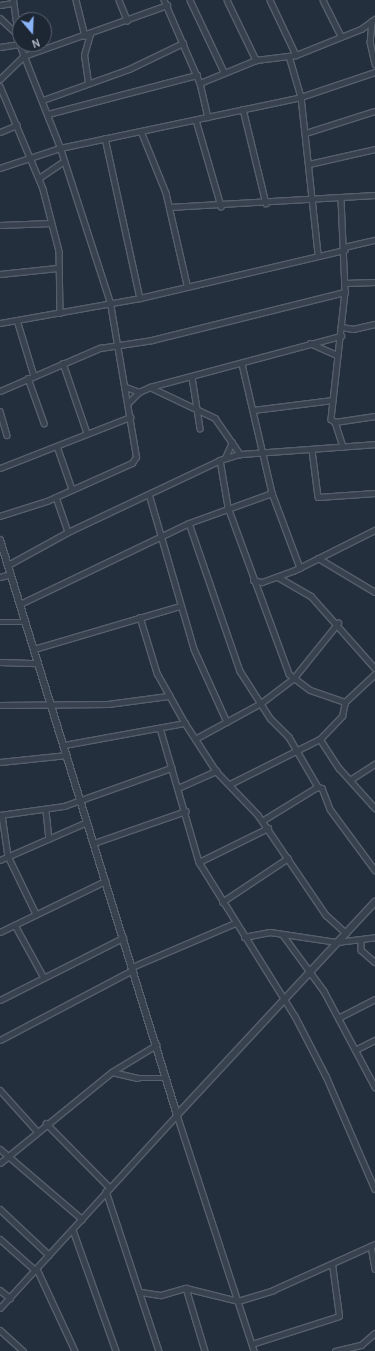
<!DOCTYPE html>
<style>
body{margin:0}
#map{position:relative;width:375px;height:1351px;overflow:hidden;background:#242f3e;font-family:Karla,sans-serif}
div>[style]{position:absolute}
.roads{filter:drop-shadow(1px 0 #565f6c) drop-shadow(-1px 0 #565f6c) drop-shadow(0 1px #565f6c) drop-shadow(0 -1px #565f6c)}
.minor>*{height:4.5px;margin:-2.25px;padding:0 2.25px;transform-origin:2.25px;border-radius:2.25px;background:#38414e}
.tertiary>*{height:6px;margin:-3px;padding:0 3px;transform-origin:3px;border-radius:3px;background:#38414e}
span{translate:-50% -50%;white-space:nowrap;text-align:center;line-height:1.15;-webkit-text-stroke:4px #1d2633;paint-order:stroke}
.north{position:absolute;left:12px;top:12px;width:40px;height:40px;box-sizing:border-box;background:#1d2633;border:1px solid #59626f;border-radius:50%;rotate:161deg;font-size:11px;font-weight:700;line-height:16px;text-align:center;color:#b4bcc9}
.north::after{content:'';display:block;margin:auto;width:14px;height:18px;background:#8ab4f8;clip-path:polygon(50% 0,100% 100%,50% 72%,0 100%)}
</style>
<div id="map">
<div class="roads">
<div class="minor">
<div style="left:76px;top:0;width:37px;rotate:76deg"></div>
<div style="left:119px;top:0;width:22px;rotate:68deg"></div>
<div style="left:164px;top:0;width:90px;rotate:66.6deg"></div>
<div style="left:200px;top:83px;width:35px;rotate:77deg"></div>
<div style="left:190px;top:0;width:80px;rotate:64.7deg"></div>
<div style="left:227px;top:0;width:67px;rotate:64.2deg"></div>
<div style="left:270px;top:0;width:61px;rotate:64.7deg"></div>
<div style="left:323px;top:0;width:40px;rotate:63.4deg"></div>
<div style="left:0;top:5px;width:13px;rotate:-9deg"></div>
<div style="left:0;top:18px;width:23px;rotate:43deg"></div>
<div style="left:372px;top:21px;width:21px;rotate:95deg"></div>
<div style="left:370px;top:42px;width:23px;rotate:77deg"></div>
<div style="left:0;top:47px;width:19px;rotate:-9deg"></div>
<div style="left:289px;top:56px;width:43px;rotate:73.7deg"></div>
<div style="left:301px;top:97px;width:158px;rotate:83.8deg"></div>
<div style="left:0;top:79px;width:33px;rotate:-44deg"></div>
<div style="left:24px;top:56px;width:152px;rotate:-19.6deg"></div>
<div style="left:88px;top:83px;width:28px;rotate:-98deg"></div>
<div style="left:84px;top:55px;width:22px;rotate:-74deg"></div>
<div style="left:200px;top:83px;width:61px;rotate:-22.3deg"></div>
<div style="left:256px;top:60px;width:40px;rotate:-7.1deg"></div>
<div style="left:296px;top:55px;width:70px;rotate:-21.8deg"></div>
<div style="left:361px;top:29px;width:17px;rotate:-36deg"></div>
<div style="left:0;top:86px;width:112px;rotate:67.3deg"></div>
<div style="left:43px;top:189px;width:64px;rotate:75.5deg"></div>
<div style="left:59px;top:251px;width:62px;rotate:89.1deg"></div>
<div style="left:43px;top:100px;width:91px;rotate:-19.8deg"></div>
<div style="left:129px;top:69px;width:60px;rotate:-25.7deg"></div>
<div style="left:243px;top:109px;width:97px;rotate:76.3deg"></div>
<div style="left:48px;top:114px;width:154px;rotate:-14.7deg"></div>
<div style="left:196px;top:120px;width:90px;rotate:73.8deg"></div>
<div style="left:141px;top:131px;width:67px;rotate:68deg"></div>
<div style="left:166px;top:193px;width:94px;rotate:77.1deg"></div>
<div style="left:0;top:132px;width:18px;rotate:-22deg"></div>
<div style="left:306px;top:133px;width:72px;rotate:-17.7deg"></div>
<div style="left:105px;top:138px;width:164px;rotate:77.7deg"></div>
<div style="left:309px;top:164px;width:68px;rotate:-12.8deg"></div>
<div style="left:0;top:168px;width:63px;rotate:-18.4deg"></div>
<div style="left:60px;top:148px;width:246px;rotate:-11.9deg"></div>
<div style="left:301px;top:97px;width:78px;rotate:-18.7deg"></div>
<div style="left:39px;top:178px;width:30px;rotate:-34deg"></div>
<div style="left:341px;top:199px;width:93px;rotate:87.5deg"></div>
<div style="left:345px;top:292px;width:128px;rotate:96.3deg"></div>
<div style="left:331px;top:419px;width:5px;rotate:37deg"></div>
<div style="left:335px;top:422px;width:40px;rotate:-8.5deg"></div>
<div style="left:169px;top:207px;width:206px;rotate:-3.3deg"></div>
<div style="left:0;top:225px;width:51px;rotate:-2.2deg"></div>
<div style="left:344px;top:247px;width:32px;rotate:-13deg"></div>
<div style="left:0;top:274px;width:57px;rotate:-6deg"></div>
<div style="left:345px;top:283px;width:30px;rotate:-2deg"></div>
<div style="left:17px;top:320px;width:59px;rotate:73.1deg"></div>
<div style="left:0;top:323px;width:142px;rotate:-10.1deg"></div>
<div style="left:140px;top:298px;width:210px;rotate:-13.2deg"></div>
<div style="left:342px;top:327px;width:11px;rotate:10deg"></div>
<div style="left:353px;top:329px;width:23px;rotate:-13deg"></div>
<div style="left:310px;top:343px;width:30px;rotate:24deg"></div>
<div style="left:63px;top:363px;width:74px;rotate:71.1deg"></div>
<div style="left:242px;top:364px;width:132px;rotate:76.9deg"></div>
<div style="left:272px;top:493px;width:80px;rotate:69.5deg"></div>
<div style="left:192px;top:377px;width:52px;rotate:81.1deg"></div>
<div style="left:28px;top:378px;width:48px;rotate:70.4deg"></div>
<div style="left:126px;top:387px;width:14px;rotate:21deg"></div>
<div style="left:152px;top:388px;width:70px;rotate:25.5deg"></div>
<div style="left:215px;top:418px;width:44px;rotate:55.2deg"></div>
<div style="left:0;top:391px;width:109px;rotate:-23.3deg"></div>
<div style="left:100px;top:348px;width:53px;rotate:-8.7deg"></div>
<div style="left:152px;top:340px;width:199px;rotate:-14deg"></div>
<div style="left:128px;top:403px;width:16px;rotate:-45deg"></div>
<div style="left:139px;top:392px;width:12px;rotate:-24deg"></div>
<div style="left:150px;top:387px;width:198px;rotate:-15deg"></div>
<div style="left:253px;top:410px;width:80px;rotate:-7.2deg"></div>
<div style="left:0;top:411px;width:25px;rotate:74deg"></div>
<div style="left:335px;top:422px;width:26px;rotate:72deg"></div>
<div style="left:57px;top:446px;width:46px;rotate:70.8deg"></div>
<div style="left:312px;top:450px;width:47px;rotate:82.7deg"></div>
<div style="left:318px;top:497px;width:57px;rotate:-4deg"></div>
<div style="left:225px;top:458px;width:17px;rotate:-66deg"></div>
<div style="left:220px;top:460px;width:48px;rotate:80.3deg"></div>
<div style="left:228px;top:507px;width:178px;rotate:69.9deg"></div>
<div style="left:289px;top:674px;width:26px;rotate:37deg"></div>
<div style="left:310px;top:690px;width:37px;rotate:19deg"></div>
<div style="left:0;top:468px;width:140px;rotate:-21.4deg"></div>
<div style="left:149px;top:494px;width:161px;rotate:73.8deg"></div>
<div style="left:194px;top:649px;width:80px;rotate:65.7deg"></div>
<div style="left:56px;top:497px;width:37px;rotate:71deg"></div>
<div style="left:0;top:516px;width:49px;rotate:-17.7deg"></div>
<div style="left:47px;top:501px;width:93px;rotate:-24.1deg"></div>
<div style="left:132px;top:463px;width:7px;rotate:-56deg"></div>
<div style="left:136px;top:457px;width:156px;rotate:-99.6deg"></div>
<div style="left:110px;top:303px;width:163px;rotate:-107.9deg"></div>
<div style="left:60px;top:148px;width:112px;rotate:-111.5deg"></div>
<div style="left:19px;top:44px;width:44px;rotate:-97.8deg"></div>
<div style="left:189px;top:523px;width:157px;rotate:71deg"></div>
<div style="left:240px;top:671px;width:56px;rotate:57.4deg"></div>
<div style="left:270px;top:718px;width:27px;rotate:45deg"></div>
<div style="left:289px;top:737px;width:58px;rotate:59.9deg"></div>
<div style="left:318px;top:787px;width:65px;rotate:148.3deg"></div>
<div style="left:318px;top:558px;width:66px;rotate:30.8deg"></div>
<div style="left:8px;top:565px;width:68px;rotate:-28.8deg"></div>
<div style="left:68px;top:532px;width:168px;rotate:-25.3deg"></div>
<div style="left:220px;top:460px;width:21px;rotate:-17deg"></div>
<div style="left:240px;top:454px;width:135px;rotate:-4.2deg"></div>
<div style="left:0;top:577px;width:11px;rotate:-15deg"></div>
<div style="left:278px;top:577px;width:38px;rotate:30deg"></div>
<div style="left:311px;top:596px;width:96px;rotate:48.4deg"></div>
<div style="left:253px;top:580px;width:9px;rotate:13deg"></div>
<div style="left:262px;top:582px;width:33px;rotate:-20deg"></div>
<div style="left:293px;top:571px;width:92px;rotate:-26.6deg"></div>
<div style="left:20px;top:604px;width:187px;rotate:-25.6deg"></div>
<div style="left:189px;top:523px;width:88px;rotate:-19.9deg"></div>
<div style="left:140px;top:617px;width:59px;rotate:73.1deg"></div>
<div style="left:157px;top:673px;width:57px;rotate:60.8deg"></div>
<div style="left:185px;top:723px;width:57px;rotate:57.1deg"></div>
<div style="left:216px;top:771px;width:61px;rotate:46.3deg"></div>
<div style="left:258px;top:815px;width:121px;rotate:55.8deg"></div>
<div style="left:326px;top:915px;width:27px;rotate:42deg"></div>
<div style="left:0;top:622px;width:26px"></div>
<div style="left:34px;top:649px;width:152px;rotate:-16.4deg"></div>
<div style="left:0;top:662px;width:38px;rotate:2deg"></div>
<div style="left:0;top:705px;width:108px;rotate:-0.5deg"></div>
<div style="left:108px;top:704px;width:62px;rotate:-7.5deg"></div>
<div style="left:160px;top:728px;width:140px;rotate:73.8deg"></div>
<div style="left:199px;top:862px;width:181px;rotate:58.1deg"></div>
<div style="left:295px;top:1016px;width:68px;rotate:62.7deg"></div>
<div style="left:326px;top:1076px;width:123px;rotate:66.6deg"></div>
<div style="left:195px;top:739px;width:75px;rotate:-28.6deg"></div>
<div style="left:261px;top:703px;width:40px;rotate:-37deg"></div>
<div style="left:293px;top:679px;width:72px;rotate:-51.2deg"></div>
<div style="left:320px;top:739px;width:35px;rotate:57deg"></div>
<div style="left:339px;top:768px;width:54px;rotate:48deg"></div>
<div style="left:64px;top:745px;width:123px;rotate:-10.3deg"></div>
<div style="left:0;top:762px;width:67px;rotate:-6deg"></div>
<div style="left:350px;top:780px;width:30px;rotate:-33deg"></div>
<div style="left:230px;top:784px;width:101px;rotate:-26.6deg"></div>
<div style="left:320px;top:739px;width:32px;rotate:-46deg"></div>
<div style="left:342px;top:716px;width:14px;rotate:-78deg"></div>
<div style="left:345px;top:702px;width:41px;rotate:-43deg"></div>
<div style="left:318px;top:787px;width:4px;rotate:14deg"></div>
<div style="left:322px;top:788px;width:22px;rotate:69deg"></div>
<div style="left:330px;top:809px;width:76px;rotate:53.6deg"></div>
<div style="left:178px;top:788px;width:42px;rotate:-24.1deg"></div>
<div style="left:46px;top:811px;width:28px;rotate:84deg"></div>
<div style="left:0;top:815px;width:65px;rotate:-8deg"></div>
<div style="left:64px;top:806px;width:114px;rotate:-19.6deg"></div>
<div style="left:2px;top:815px;width:41px;rotate:81.7deg"></div>
<div style="left:8px;top:856px;width:64px;rotate:64.2deg"></div>
<div style="left:94px;top:843px;width:97px;rotate:-19.2deg"></div>
<div style="left:0;top:860px;width:95px;rotate:-23.6deg"></div>
<div style="left:199px;top:862px;width:77px;rotate:-26.2deg"></div>
<div style="left:222px;top:902px;width:79px;rotate:-33.7deg"></div>
<div style="left:15px;top:925px;width:58px;rotate:61.2deg"></div>
<div style="left:0;top:932px;width:117px;rotate:-25.9deg"></div>
<div style="left:283px;top:935px;width:69px;rotate:53.8deg"></div>
<div style="left:324px;top:991px;width:109px;rotate:62deg"></div>
<div style="left:244px;top:937px;width:26px;rotate:-11deg"></div>
<div style="left:270px;top:932px;width:68px;rotate:8.5deg"></div>
<div style="left:337px;top:942px;width:38px;rotate:-7deg"></div>
<div style="left:361px;top:941px;width:9px;rotate:90deg"></div>
<div style="left:361px;top:950px;width:18px;rotate:41deg"></div>
<div style="left:132px;top:967px;width:112px;rotate:-23.1deg"></div>
<div style="left:0;top:1000px;width:138px;rotate:-26.8deg"></div>
<div style="left:340px;top:1017px;width:39px;rotate:-27deg"></div>
<div style="left:0;top:1040px;width:150px;rotate:-27.8deg"></div>
<div style="left:357px;top:1049px;width:20px;rotate:-27deg"></div>
<div style="left:112px;top:1072px;width:52px;rotate:-31.5deg"></div>
<div style="left:0;top:1090px;width:54px;rotate:48deg"></div>
<div style="left:46px;top:1123px;width:91px;rotate:45.4deg"></div>
<div style="left:0;top:1149px;width:108px;rotate:40.5deg"></div>
<div style="left:0;top:1163px;width:144px;rotate:-39.1deg"></div>
<div style="left:112px;top:1072px;width:26px;rotate:13deg"></div>
<div style="left:137px;top:1078px;width:29px"></div>
<div style="left:106px;top:1191px;width:169px;rotate:71.7deg"></div>
<div style="left:0;top:1209px;width:67px;rotate:43.2deg"></div>
<div style="left:73px;top:1230px;width:128px;rotate:70.4deg"></div>
<div style="left:0;top:1239px;width:47px;rotate:41.5deg"></div>
<div style="left:371px;top:1246px;width:23px;rotate:80deg"></div>
<div style="left:37px;top:1269px;width:90px;rotate:65.1deg"></div>
<div style="left:186px;top:1288px;width:66px;rotate:73.2deg"></div>
<div style="left:0;top:1290px;width:13px;rotate:39deg"></div>
<div style="left:141px;top:1292px;width:20px;rotate:9deg"></div>
<div style="left:161px;top:1295px;width:26px;rotate:-16deg"></div>
<div style="left:186px;top:1288px;width:54px;rotate:14deg"></div>
<div style="left:238px;top:1301px;width:37px;rotate:-17deg"></div>
<div style="left:273px;top:1290px;width:112px;rotate:-24.3deg"></div>
<div style="left:0;top:1308px;width:262px;rotate:-47.5deg"></div>
<div style="left:177px;top:1115px;width:248px;rotate:71.9deg"></div>
<div style="left:0;top:1330px;width:31px;rotate:42deg"></div>
<div style="left:252px;top:1344px;width:91px;rotate:-17.8deg"></div>
<div style="left:339px;top:1316px;width:52px;rotate:-97.7deg"></div>
<div style="left:335px;top:1351px;width:27px;rotate:-13deg"></div>
<div style="left:361px;top:1345px;width:18px;rotate:-41deg"></div>
</div>
<div class="tertiary">
<div style="left:0;top:540px;width:602px;rotate:72.89deg"></div>
<div style="left:177px;top:1115px;width:291px;rotate:-47.1deg"></div>
</div>
</div>
<div class="north">N</div>
</div>
